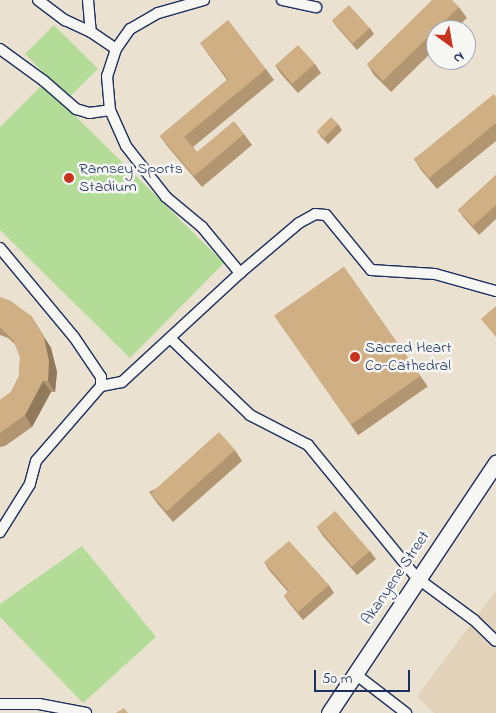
<!DOCTYPE html>
<style>
body{margin:0}
#map{position:relative;width:496px;height:713px;overflow:hidden;background:#eae1d1;font-family:"Indie Flower",sans-serif}
div>[style]{position:absolute}
.built>*{inset:0;background:#e2d2ba}
.green>*{inset:0;background:#b3dc98;transform-origin:0 0}
.roads{filter:drop-shadow(1px 0 #1b2f5e) drop-shadow(-1px 0 #1b2f5e) drop-shadow(0 1px #1b2f5e) drop-shadow(0 -1px #1b2f5e)}
.street>*{height:10px;margin:-5px;padding:0 5px;transform-origin:5px;border-radius:5px;background:#f6f6f2}
.secondary>*{height:15px;margin:-7.5px;padding:0 7.5px;transform-origin:7.5px;border-radius:7.5px;background:#f6f6f2}
.wall>*{inset:0;background:#b29671;transform-origin:0 0}
.shaded-wall>*{inset:0;background:#917a5c}
.building>*{inset:0;background:#cfaf83;transform-origin:0 0}
.dots>*{width:14px;height:14px;translate:-50% -50%;box-sizing:border-box;border:2px solid #f6f6f2;border-radius:50%}
span{translate:-50% -50%;white-space:nowrap;text-align:center;line-height:1.15;-webkit-text-stroke:5px #f6f6f2;paint-order:stroke}
.poi-label{font-size:16px;color:#1b2f5e}
.left{translate:0 -50%;text-align:left}
.street-label{font-size:16px;color:#1b2f5e}
.north{position:absolute;left:426px;top:20px;width:50px;height:50px;box-sizing:border-box;background:#f6f6f2;border:1px solid #9ea6b7;border-radius:50%;rotate:148deg;font-size:14px;font-weight:700;line-height:20px;text-align:center;color:#1b2f5e}
.north::after{content:'';display:block;margin:auto;width:18px;height:22px;background:#c8321e;clip-path:polygon(50% 0,100% 100%,50% 72%,0 100%)}
.scale{position:absolute;left:314px;top:670px;width:96px;height:22px;box-sizing:border-box;border:2px solid #1b2f5e;border-top:0;padding-left:6px;font-size:15px;line-height:18px;white-space:nowrap;color:#1b2f5e;-webkit-text-stroke:4px #f6f6f2;paint-order:stroke}
</style>
<div id="map">
<div class="built">
<div style="clip-path:polygon(496px 591px,496px 713px,434px 713px,417px 696px)"></div>
</div>
<div class="green">
<div style="left:54px;top:25px;width:62px;height:41px;rotate:45deg"></div>
<div style="clip-path:polygon(43px 84px,224px 263px,130px 358px,0 230px,0 127px)"></div>
<div style="clip-path:polygon(82px 546px,156px 637px,83px 703px,0 617px,0 604px)"></div>
</div>
<div class="roads">
<div class="street">
<div style="left:38px;top:0;width:34px;rotate:37deg"></div>
<div style="left:65px;top:20px;width:29px;rotate:25deg"></div>
<div style="left:91px;top:32px;width:30px;rotate:34deg"></div>
<div style="left:88px;top:0;width:32px;rotate:85deg"></div>
<div style="left:204px;top:0;width:48px;rotate:164.2deg"></div>
<div style="left:158px;top:13px;width:32px;rotate:150deg"></div>
<div style="left:130px;top:29px;width:24px;rotate:125deg"></div>
<div style="left:116px;top:49px;width:28px;rotate:108deg"></div>
<div style="left:107px;top:76px;width:34px;rotate:85deg"></div>
<div style="left:110px;top:110px;width:39px;rotate:66deg"></div>
<div style="left:126px;top:146px;width:65px;rotate:51.9deg"></div>
<div style="left:166px;top:197px;width:47px;rotate:39.8deg"></div>
<div style="left:202px;top:227px;width:60px;rotate:50.4deg"></div>
<div style="left:282px;top:0;width:35px;rotate:12deg"></div>
<div style="left:0;top:49px;width:54px;rotate:36deg"></div>
<div style="left:44px;top:81px;width:43px;rotate:41.2deg"></div>
<div style="left:76px;top:109px;width:14px;rotate:17deg"></div>
<div style="left:89px;top:113px;width:21px;rotate:-8deg"></div>
<div style="left:0;top:248px;width:116px;rotate:50.3deg"></div>
<div style="left:74px;top:337px;width:48px;rotate:56deg"></div>
<div style="left:101px;top:377px;width:9px;rotate:90deg"></div>
<div style="left:101px;top:386px;width:99px;rotate:130.9deg"></div>
<div style="left:36px;top:461px;width:24px;rotate:105deg"></div>
<div style="left:30px;top:484px;width:57px;rotate:122deg"></div>
<div style="left:170px;top:338px;width:111px;rotate:43.9deg"></div>
<div style="left:250px;top:415px;width:65px;rotate:27.3deg"></div>
<div style="left:308px;top:445px;width:172px;rotate:50.7deg"></div>
<div style="left:417px;top:578px;width:71px;rotate:36.4deg"></div>
<div style="left:474px;top:620px;width:30px;rotate:44deg"></div>
<div style="left:101px;top:386px;width:21px;rotate:-11deg"></div>
<div style="left:122px;top:382px;width:161px;rotate:-42.7deg"></div>
<div style="left:240px;top:273px;width:77px;rotate:-40.3deg"></div>
<div style="left:299px;top:223px;width:18px;rotate:-29deg"></div>
<div style="left:315px;top:214px;width:11px;rotate:5deg"></div>
<div style="left:326px;top:215px;width:71px;rotate:50.7deg"></div>
<div style="left:371px;top:270px;width:64px;rotate:3.6deg"></div>
<div style="left:435px;top:274px;width:63px;rotate:15.6deg"></div>
<div style="left:354px;top:673px;width:66px;rotate:37.6deg"></div>
<div style="left:0;top:704px;width:39px"></div>
<div style="left:39px;top:704px;width:48px;rotate:10.8deg"></div>
</div>
<div class="secondary">
<div style="left:329px;top:713px;width:301px;rotate:-56.3deg"></div>
</div>
</div>
<div class="wall">
<div style="clip-path:polygon(459px 7px,467px 18px,454px 30px,436px 30px,436px 48px,391px 92px,374px 75px,367px 64px)"></div>
<div style="clip-path:polygon(332px 20px,370px 28px,374px 34px,357px 50px,336px 26px)"></div>
<div style="clip-path:polygon(200px 43px,266px 69px,274px 80px,193px 147px,197px 152px,244px 134px,252px 145px,202px 187px,168px 147px,160px 136px,227px 80px)"></div>
<div style="clip-path:polygon(315px 64px,321px 73px,298px 93px,281px 74px,275px 65px)"></div>
<div style="clip-path:polygon(496px 97px,496px 141px,437px 189px,421px 170px,414px 159px)"></div>
<div style="clip-path:polygon(338px 124px,342px 130px,328px 144px,321px 137px,317px 131px)"></div>
<div style="clip-path:polygon(496px 175px,496px 219px,479px 235px,464px 218px,458px 210px)"></div>
<div style="left:344px;top:267px;width:146px;height:85px;rotate:55deg"></div>
<div style="clip-path:polygon(0 297px,31px 316px,51px 348px,57px 372px,55px 392px,51px 392px,32px 427px,5px 446px,0 447px,0 400px,11px 392px,19px 376px,20px 357px,16px 345px,8px 338px,0 335px)"></div>
<div style="clip-path:polygon(235px 450px,242px 461px,173px 522px,157px 503px,149px 492px)"></div>
<div style="clip-path:polygon(317px 527px,370px 551px,376px 559px,357px 575px,323px 536px)"></div>
<div style="clip-path:polygon(264px 562px,329px 585px,334px 593px,303px 620px,289px 603px,284px 596px,288px 592px,269px 570px)"></div>
</div>
<div class="shaded-wall">
<div style="clip-path:polygon(31px 316px,51px 348px,57px 372px,55px 392px,48px 381px)"></div>
<div style="clip-path:polygon(43px 381px,51px 392px,32px 427px,25px 415px)"></div>
</div>
<div class="building">
<div style="clip-path:polygon(432px 0,452px 0,459px 7px,383px 81px,367px 64px)"></div>
<div style="left:349px;top:5px;width:31px;height:23px;rotate:48deg"></div>
<div style="clip-path:polygon(228px 20px,266px 69px,184px 137px,197px 152px,234px 121px,244px 134px,194px 176px,160px 136px,228px 79px,200px 43px)"></div>
<div style="left:298px;top:45px;width:25px;height:30px;rotate:48deg"></div>
<div style="clip-path:polygon(494px 94px,496px 97px,496px 123px,429px 178px,414px 159px)"></div>
<div style="left:331px;top:117px;width:10px;height:20px;rotate:45deg"></div>
<div style="clip-path:polygon(496px 175px,496px 205px,473px 226px,458px 210px)"></div>
<div style="left:344px;top:267px;width:133px;height:85px;rotate:55deg"></div>
<div style="clip-path:polygon(0 297px,11px 301px,31px 316px,44px 337px,49px 361px,48px 381px,43px 381px,25px 415px,0 433px,0 400px,11px 392px,19px 376px,20px 357px,13px 340px,0 327px)"></div>
<div style="clip-path:polygon(496px 306px,496px 337px,481px 319px)"></div>
<div style="left:219px;top:432px;width:24px;height:92px;rotate:48deg"></div>
<div style="left:335px;top:511px;width:53px;height:24px;rotate:49deg"></div>
<div style="clip-path:polygon(289px 541px,329px 585px,298px 612px,284px 596px,289px 591px,264px 562px)"></div>
<div style="clip-path:polygon(124px 708px,128px 713px,116px 713px)"></div>
</div>
<div class="dots">
<div style="left:69px;top:178px;background:#c8321e"></div>
<div style="left:355px;top:357px;background:#c8321e"></div>
</div>
<div class="poi-label">
<span class="left" style="left:79px;top:178px">Ramsey Sports<br>Stadium</span>
<span class="left" style="left:365px;top:357px">Sacred Heart<br>Co-Cathedral</span>
</div>
<div class="street-label">
<span style="left:396px;top:578px;rotate:-56deg">Akanyene Street</span>
</div>
<div class="north">N</div>
<div class="scale">50 m</div>
</div>
